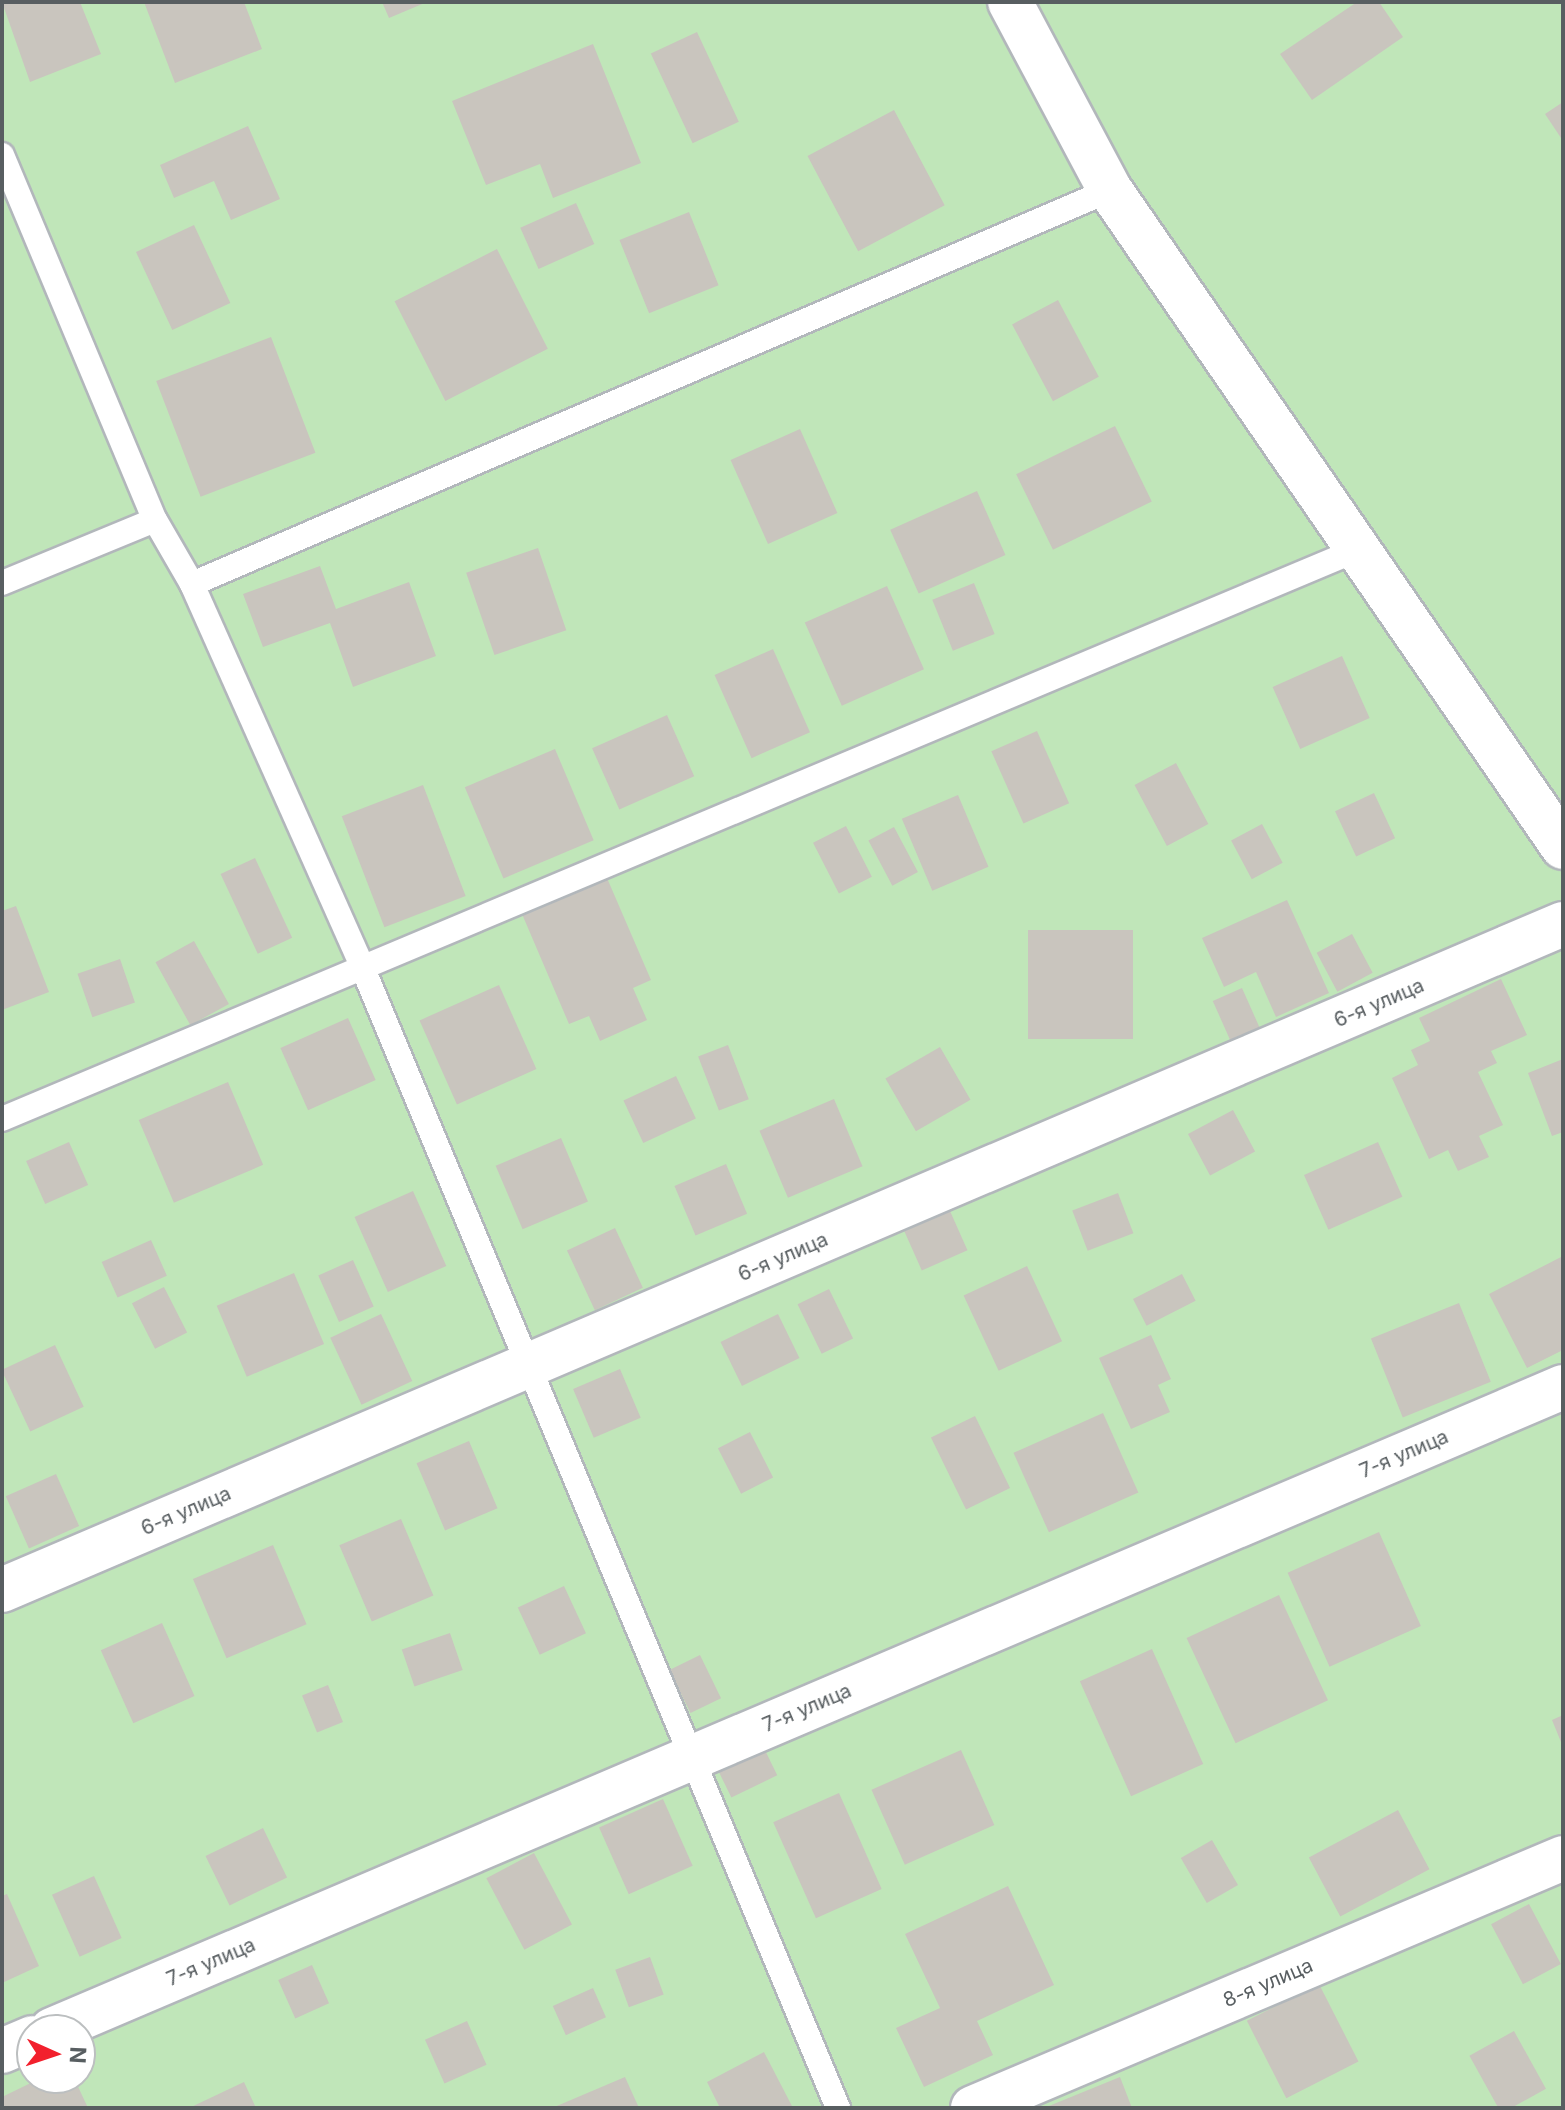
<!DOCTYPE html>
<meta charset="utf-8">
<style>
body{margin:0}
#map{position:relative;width:1565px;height:2110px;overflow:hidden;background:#ede8df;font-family:Inter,sans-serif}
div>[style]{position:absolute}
.green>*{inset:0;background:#c0e6b9}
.building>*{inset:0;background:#c9c5be;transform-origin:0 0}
.roads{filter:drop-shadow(2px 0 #b2b7bb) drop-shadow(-2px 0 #b2b7bb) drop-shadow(0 2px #b2b7bb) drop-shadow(0 -2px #b2b7bb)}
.service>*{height:24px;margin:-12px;padding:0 12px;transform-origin:12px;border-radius:12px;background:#fff}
.minor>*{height:44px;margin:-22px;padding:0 22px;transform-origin:22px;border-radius:22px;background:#fff}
span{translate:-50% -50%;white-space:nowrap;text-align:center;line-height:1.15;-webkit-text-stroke:6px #fff;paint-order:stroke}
.street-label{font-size:20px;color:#585e61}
.frame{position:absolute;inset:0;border:4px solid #585e61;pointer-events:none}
.north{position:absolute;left:16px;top:2014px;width:80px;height:80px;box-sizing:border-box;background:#fff;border:2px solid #bcbfc0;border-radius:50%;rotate:93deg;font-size:22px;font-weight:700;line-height:32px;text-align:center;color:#585e61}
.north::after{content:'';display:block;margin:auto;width:28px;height:36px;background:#f2202d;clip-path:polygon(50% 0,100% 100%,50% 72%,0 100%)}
</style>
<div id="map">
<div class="green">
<div style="clip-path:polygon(evenodd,2px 2px,1563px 2px,1563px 2108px,2px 2108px,2px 2px,32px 2030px,80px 2030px,80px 2078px,32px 2078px,32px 2030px)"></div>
</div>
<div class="building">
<div style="clip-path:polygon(2px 2px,80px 2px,101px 54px,30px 82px)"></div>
<div style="clip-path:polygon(144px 2px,244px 2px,262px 49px,175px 83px)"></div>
<div style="clip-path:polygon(382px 2px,427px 2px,389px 18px)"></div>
<div style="clip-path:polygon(1357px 2px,1379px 2px,1403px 37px,1312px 100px,1280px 54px)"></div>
<div style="left:697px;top:32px;width:99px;height:51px;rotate:65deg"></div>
<div style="clip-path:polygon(593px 44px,641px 163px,553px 198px,540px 164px,486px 185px,452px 101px)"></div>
<div style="clip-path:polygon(1563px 102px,1563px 141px,1545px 114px)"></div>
<div style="left:894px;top:110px;width:108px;height:98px;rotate:62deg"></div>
<div style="clip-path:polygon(248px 126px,280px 199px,231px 220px,214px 181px,174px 198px,160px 165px)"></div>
<div style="left:576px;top:203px;width:45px;height:61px;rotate:66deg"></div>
<div style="left:689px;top:212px;width:79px;height:75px;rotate:68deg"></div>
<div style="left:194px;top:225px;width:86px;height:64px;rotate:65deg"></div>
<div style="left:497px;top:249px;width:112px;height:115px;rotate:63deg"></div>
<div style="left:1058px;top:300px;width:87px;height:52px;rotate:62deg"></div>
<div style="left:271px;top:337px;width:124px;height:123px;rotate:69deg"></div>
<div style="left:1115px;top:426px;width:84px;height:110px;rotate:64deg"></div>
<div style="left:800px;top:429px;width:92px;height:76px;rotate:66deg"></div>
<div style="left:977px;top:491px;width:70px;height:95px;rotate:66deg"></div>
<div style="left:538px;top:548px;width:87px;height:76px;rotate:71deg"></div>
<div style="clip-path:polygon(320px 566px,336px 609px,409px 582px,436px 656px,353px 687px,330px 623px,263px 647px,243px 594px)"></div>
<div style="left:974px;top:583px;width:55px;height:45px;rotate:68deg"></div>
<div style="left:887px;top:586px;width:91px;height:90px;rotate:66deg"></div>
<div style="left:773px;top:649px;width:91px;height:64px;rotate:66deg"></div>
<div style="left:1342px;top:656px;width:68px;height:76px;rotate:66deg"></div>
<div style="left:667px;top:715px;width:67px;height:82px;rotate:66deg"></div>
<div style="left:1037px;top:731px;width:79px;height:50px;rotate:66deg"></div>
<div style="left:555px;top:749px;width:99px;height:98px;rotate:67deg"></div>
<div style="left:1176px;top:763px;width:69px;height:47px;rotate:62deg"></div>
<div style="left:423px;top:785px;width:119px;height:87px;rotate:69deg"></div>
<div style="left:1374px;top:793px;width:50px;height:43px;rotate:65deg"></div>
<div style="left:958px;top:795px;width:78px;height:61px;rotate:67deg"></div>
<div style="left:1262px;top:824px;width:44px;height:35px;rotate:62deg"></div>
<div style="left:846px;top:826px;width:57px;height:37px;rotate:63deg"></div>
<div style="left:894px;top:827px;width:51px;height:29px;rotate:62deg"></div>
<div style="left:255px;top:858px;width:88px;height:38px;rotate:65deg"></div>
<div style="clip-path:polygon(607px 878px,651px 980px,633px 988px,647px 1020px,600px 1041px,589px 1016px,569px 1024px,522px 914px)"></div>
<div style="clip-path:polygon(1287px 900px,1329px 993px,1276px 1017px,1256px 972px,1224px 987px,1202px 938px)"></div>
<div style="clip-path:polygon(16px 906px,49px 992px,2px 1010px,2px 911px)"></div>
<div style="left:1028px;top:930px;width:105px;height:109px"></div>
<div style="left:1352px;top:934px;width:44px;height:40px;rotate:62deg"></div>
<div style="left:194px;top:941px;width:72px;height:44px;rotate:61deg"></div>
<div style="left:120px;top:959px;width:46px;height:45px;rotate:71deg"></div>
<div style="clip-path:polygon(1501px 979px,1527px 1035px,1491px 1051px,1497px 1063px,1478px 1072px,1503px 1125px,1479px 1136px,1489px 1157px,1458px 1171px,1448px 1150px,1429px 1159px,1392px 1078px,1418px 1065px,1411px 1050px,1430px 1041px,1419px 1018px)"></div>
<div style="left:499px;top:985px;width:92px;height:87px;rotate:66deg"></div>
<div style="left:1242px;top:988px;width:44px;height:32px;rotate:66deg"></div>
<div style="left:348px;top:1018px;width:68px;height:74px;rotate:66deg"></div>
<div style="left:728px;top:1045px;width:58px;height:32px;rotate:69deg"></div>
<div style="left:940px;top:1047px;width:61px;height:63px;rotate:60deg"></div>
<div style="clip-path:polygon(1563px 1059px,1563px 1132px,1552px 1136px,1528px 1073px)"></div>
<div style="left:676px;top:1076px;width:47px;height:58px;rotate:65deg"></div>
<div style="left:228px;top:1082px;width:90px;height:97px;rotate:67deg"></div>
<div style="left:834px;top:1099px;width:73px;height:81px;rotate:67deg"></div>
<div style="left:1233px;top:1110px;width:47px;height:51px;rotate:62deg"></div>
<div style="left:561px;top:1138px;width:69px;height:71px;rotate:67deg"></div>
<div style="left:69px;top:1142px;width:47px;height:47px;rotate:66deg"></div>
<div style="left:1378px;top:1142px;width:60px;height:81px;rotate:66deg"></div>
<div style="left:726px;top:1164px;width:54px;height:56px;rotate:67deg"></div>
<div style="left:413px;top:1191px;width:82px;height:64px;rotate:66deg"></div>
<div style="left:1118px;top:1193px;width:43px;height:49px;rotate:69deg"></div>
<div style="left:950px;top:1211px;width:43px;height:50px;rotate:66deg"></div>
<div style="left:615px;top:1228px;width:66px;height:53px;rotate:65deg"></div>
<div style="left:151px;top:1240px;width:39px;height:54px;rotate:66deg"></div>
<div style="clip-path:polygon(1563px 1256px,1563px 1350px,1527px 1368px,1489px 1294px)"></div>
<div style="left:353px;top:1260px;width:51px;height:38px;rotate:66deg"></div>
<div style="left:1027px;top:1266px;width:83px;height:70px;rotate:65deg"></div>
<div style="left:294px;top:1273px;width:77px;height:84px;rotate:67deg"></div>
<div style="left:1182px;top:1274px;width:30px;height:55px;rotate:63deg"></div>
<div style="left:164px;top:1287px;width:51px;height:36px;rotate:63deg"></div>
<div style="left:829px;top:1289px;width:55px;height:35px;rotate:64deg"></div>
<div style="left:1459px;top:1303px;width:85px;height:95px;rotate:68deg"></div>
<div style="left:381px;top:1314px;width:74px;height:56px;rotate:65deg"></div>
<div style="left:778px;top:1314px;width:49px;height:64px;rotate:64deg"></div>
<div style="clip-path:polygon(1151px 1335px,1171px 1379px,1158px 1385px,1170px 1412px,1131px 1429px,1099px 1358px)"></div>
<div style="left:55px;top:1345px;width:68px;height:59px;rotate:65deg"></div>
<div style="left:620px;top:1369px;width:53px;height:51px;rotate:67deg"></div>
<div style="left:1103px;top:1413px;width:87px;height:98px;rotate:66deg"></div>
<div style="left:975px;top:1416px;width:80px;height:49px;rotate:64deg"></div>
<div style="left:750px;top:1432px;width:51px;height:36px;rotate:63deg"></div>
<div style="left:469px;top:1441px;width:73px;height:57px;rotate:67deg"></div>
<div style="left:56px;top:1474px;width:57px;height:55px;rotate:66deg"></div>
<div style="left:401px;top:1519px;width:83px;height:67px;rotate:67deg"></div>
<div style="left:1379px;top:1532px;width:103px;height:100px;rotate:66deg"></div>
<div style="left:273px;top:1545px;width:86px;height:87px;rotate:67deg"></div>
<div style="left:564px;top:1586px;width:52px;height:51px;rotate:65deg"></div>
<div style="left:1279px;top:1595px;width:116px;height:102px;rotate:65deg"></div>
<div style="left:162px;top:1623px;width:80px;height:67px;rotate:66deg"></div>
<div style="left:450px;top:1633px;width:39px;height:51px;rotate:71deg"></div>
<div style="left:1152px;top:1649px;width:126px;height:79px;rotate:66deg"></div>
<div style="left:700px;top:1655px;width:48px;height:34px;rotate:64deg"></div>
<div style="left:328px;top:1685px;width:40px;height:28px;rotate:68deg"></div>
<div style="clip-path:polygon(1563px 1715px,1563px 1747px,1552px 1720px)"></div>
<div style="left:761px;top:1742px;width:37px;height:51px;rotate:64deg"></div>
<div style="left:961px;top:1750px;width:82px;height:98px;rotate:66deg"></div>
<div style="left:839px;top:1793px;width:105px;height:72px;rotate:66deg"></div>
<div style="left:663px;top:1799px;width:73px;height:70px;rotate:66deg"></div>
<div style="left:1398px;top:1810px;width:67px;height:101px;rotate:62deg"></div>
<div style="left:263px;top:1828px;width:55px;height:64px;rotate:64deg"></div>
<div style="left:1212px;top:1840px;width:52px;height:36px;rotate:60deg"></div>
<div style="left:534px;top:1853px;width:81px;height:54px;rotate:62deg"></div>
<div style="left:94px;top:1876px;width:68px;height:46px;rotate:66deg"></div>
<div style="clip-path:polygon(1008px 1886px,1054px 1985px,977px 2021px,993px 2055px,924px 2087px,896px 2028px,940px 2008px,905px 1934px)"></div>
<div style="clip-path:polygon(7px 1894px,39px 1966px,2px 1983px,2px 1896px)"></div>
<div style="left:1529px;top:1904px;width:68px;height:43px;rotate:62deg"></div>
<div style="left:650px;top:1957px;width:40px;height:37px;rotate:70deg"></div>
<div style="left:312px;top:1965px;width:42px;height:37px;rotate:66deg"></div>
<div style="left:1319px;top:1984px;width:87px;height:81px;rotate:63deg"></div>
<div style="left:593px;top:1988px;width:32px;height:44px;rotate:66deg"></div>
<div style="left:467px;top:2021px;width:48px;height:46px;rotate:66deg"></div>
<div style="left:1514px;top:2031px;width:66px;height:51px;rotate:61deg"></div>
<div style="clip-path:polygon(764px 2052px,793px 2108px,720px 2108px,707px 2082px)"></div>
<div style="clip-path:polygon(625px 2077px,639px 2108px,552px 2108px)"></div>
<div style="clip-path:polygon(1120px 2077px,1132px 2108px,1044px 2108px)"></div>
<div style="clip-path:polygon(41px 2078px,74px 2078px,88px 2108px,2px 2108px,2px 2097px)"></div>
<div style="clip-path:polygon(244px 2082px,256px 2108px,189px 2108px)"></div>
</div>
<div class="roads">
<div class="service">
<div style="left:2px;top:155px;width:396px;rotate:67.3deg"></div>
<div style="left:155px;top:520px;width:74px;rotate:60deg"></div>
<div style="left:192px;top:584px;width:424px;rotate:66deg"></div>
<div style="left:364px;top:971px;width:1232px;rotate:67.37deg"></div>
<div style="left:2px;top:583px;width:165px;rotate:-22.4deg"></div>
<div style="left:192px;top:584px;width:999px;rotate:-23.23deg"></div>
<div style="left:2px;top:1119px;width:1472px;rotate:-22.78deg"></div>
</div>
<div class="minor">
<div style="left:1010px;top:2px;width:213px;rotate:62deg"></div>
<div style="left:1110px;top:190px;width:798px;rotate:55.41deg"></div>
<div style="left:2px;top:1590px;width:1697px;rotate:-23.11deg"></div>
<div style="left:52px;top:2030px;width:1642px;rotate:-23.05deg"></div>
<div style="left:2px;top:2051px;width:33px;rotate:-23deg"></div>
<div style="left:973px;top:2108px;width:641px;rotate:-22.96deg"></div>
</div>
</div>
<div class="street-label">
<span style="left:1379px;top:1003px;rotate:-23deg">6-я улица</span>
<span style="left:783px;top:1257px;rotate:-23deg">6-я улица</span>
<span style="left:1404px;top:1454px;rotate:-23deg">7-я улица</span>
<span style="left:186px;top:1511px;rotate:-23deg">6-я улица</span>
<span style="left:807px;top:1708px;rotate:-23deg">7-я улица</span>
<span style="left:211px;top:1962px;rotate:-23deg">7-я улица</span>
<span style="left:1268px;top:1983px;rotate:-23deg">8-я улица</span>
</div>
<div class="frame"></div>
<div class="north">N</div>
</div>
